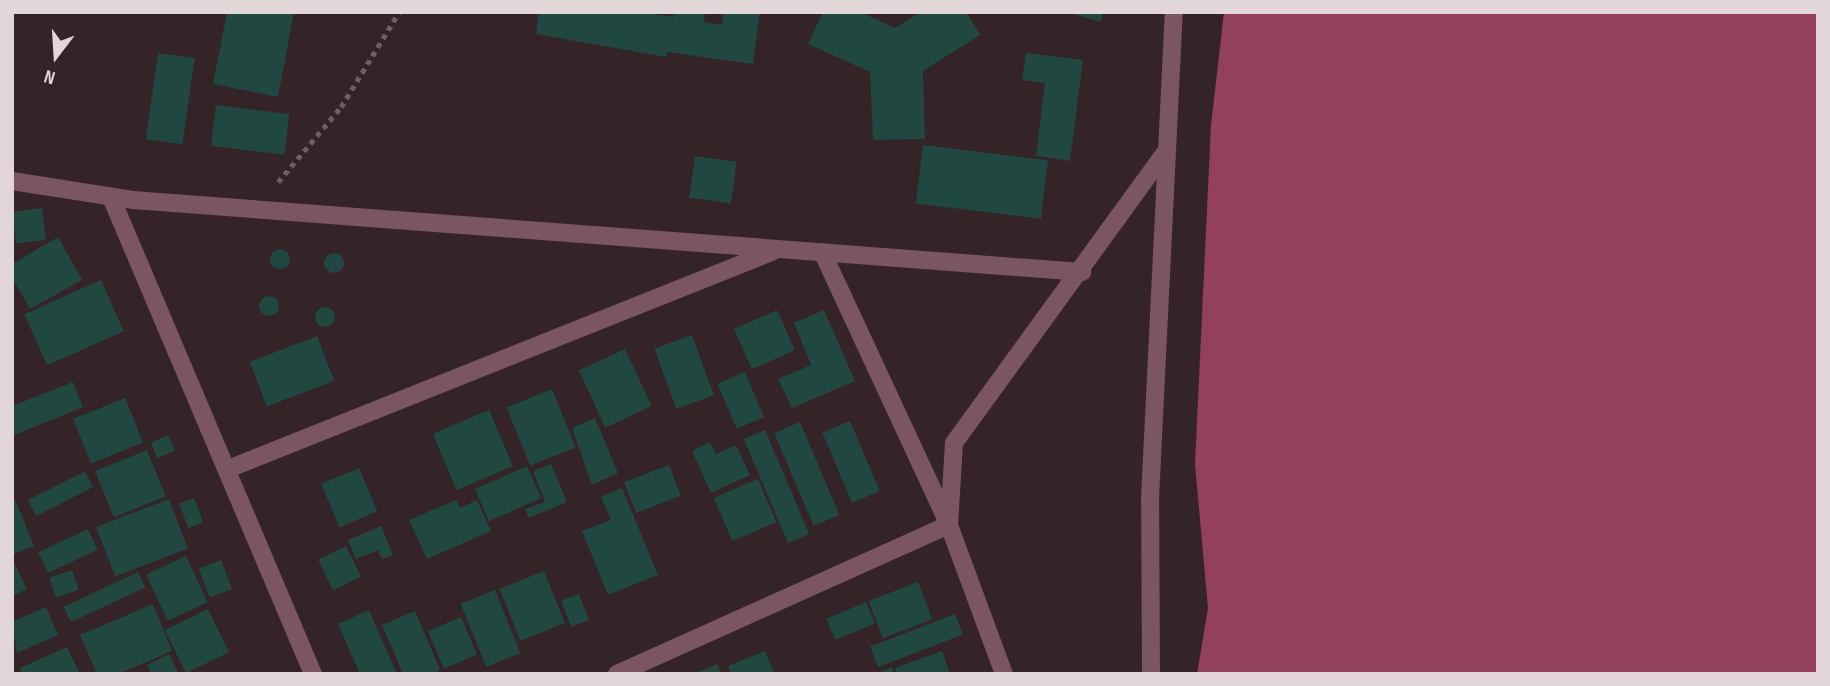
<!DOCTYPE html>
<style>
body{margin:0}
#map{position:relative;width:1830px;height:686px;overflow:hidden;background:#342327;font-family:"Sofia Sans Condensed",sans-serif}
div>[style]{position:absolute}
.forest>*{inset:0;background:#93405b}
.building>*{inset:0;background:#204841;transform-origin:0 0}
.round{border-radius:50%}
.path>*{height:4.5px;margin-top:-2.25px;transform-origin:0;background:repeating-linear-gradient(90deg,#6e5f63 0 5px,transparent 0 10px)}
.minor>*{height:18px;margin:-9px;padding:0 9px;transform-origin:9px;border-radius:9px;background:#7b555f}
span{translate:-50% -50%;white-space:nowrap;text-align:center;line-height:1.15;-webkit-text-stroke:5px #342327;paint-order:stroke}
.frame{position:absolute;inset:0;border:14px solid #e2d6d9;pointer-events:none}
.north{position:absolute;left:21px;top:21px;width:70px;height:70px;-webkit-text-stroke:5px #342327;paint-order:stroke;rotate:197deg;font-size:19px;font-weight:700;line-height:28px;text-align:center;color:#e2d6d9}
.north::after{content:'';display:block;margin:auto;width:24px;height:32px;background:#e2d6d9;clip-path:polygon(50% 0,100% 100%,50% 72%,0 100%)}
</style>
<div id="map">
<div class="forest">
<div style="clip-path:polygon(1224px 12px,1818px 12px,1818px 674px,1197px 674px,1208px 608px,1195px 464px,1211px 125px)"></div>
</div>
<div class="building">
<div style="clip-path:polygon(227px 12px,294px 12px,278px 97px,213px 84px)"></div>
<div style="clip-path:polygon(539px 12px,640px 12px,673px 17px,674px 12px,705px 12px,704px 22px,722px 25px,723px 12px,760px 12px,753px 64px,667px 52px,666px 57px,536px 34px)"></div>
<div style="clip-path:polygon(823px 12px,860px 12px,895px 28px,921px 12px,966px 12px,980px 35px,923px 71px,925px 139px,873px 140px,870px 72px,808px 44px)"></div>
<div style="clip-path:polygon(1067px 12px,1103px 12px,1101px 22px)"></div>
<div style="left:158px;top:53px;width:37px;height:87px;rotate:8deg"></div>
<div style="clip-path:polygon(1026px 53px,1083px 60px,1070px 161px,1036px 156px,1045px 83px,1022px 80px)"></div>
<div style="left:216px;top:105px;width:74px;height:41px;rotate:7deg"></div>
<div style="left:923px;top:145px;width:126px;height:59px;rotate:7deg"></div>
<div style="left:695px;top:156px;width:42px;height:42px;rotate:8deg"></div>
<div style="left:42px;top:208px;width:32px;height:30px;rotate:83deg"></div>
<div style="clip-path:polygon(58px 237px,82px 280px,30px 309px,12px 278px,12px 264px)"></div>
<div class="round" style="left:270px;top:249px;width:20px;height:20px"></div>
<div class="round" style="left:324px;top:253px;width:20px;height:20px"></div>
<div style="left:101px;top:280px;width:56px;height:84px;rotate:66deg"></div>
<div class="round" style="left:259px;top:296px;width:20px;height:20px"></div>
<div class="round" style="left:315px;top:307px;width:20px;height:20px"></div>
<div style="left:777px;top:310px;width:44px;height:47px;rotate:66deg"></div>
<div style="clip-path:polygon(824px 310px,855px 381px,792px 408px,778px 379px,811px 365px,794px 323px)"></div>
<div style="left:692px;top:335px;width:64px;height:40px;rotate:70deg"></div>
<div style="left:317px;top:336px;width:48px;height:72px;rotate:69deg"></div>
<div style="left:625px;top:349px;width:63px;height:51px;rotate:65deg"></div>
<div style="left:745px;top:372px;width:49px;height:30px;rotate:67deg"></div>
<div style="clip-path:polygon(73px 382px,83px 407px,12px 436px,12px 400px,15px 405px)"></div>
<div style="left:552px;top:389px;width:63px;height:49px;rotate:68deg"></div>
<div style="left:125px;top:398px;width:48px;height:56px;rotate:68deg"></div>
<div style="left:489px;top:410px;width:61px;height:61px;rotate:67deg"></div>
<div style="clip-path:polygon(595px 418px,618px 473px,592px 485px,572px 428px)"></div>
<div style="left:850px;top:421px;width:76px;height:30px;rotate:67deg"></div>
<div style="left:800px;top:422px;width:101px;height:28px;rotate:67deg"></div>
<div style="left:765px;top:430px;width:113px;height:23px;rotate:67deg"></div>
<div style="left:168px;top:435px;width:17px;height:19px;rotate:66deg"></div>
<div style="clip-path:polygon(710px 442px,716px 454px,736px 445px,750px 475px,711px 493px,692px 451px)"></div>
<div style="left:147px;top:450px;width:50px;height:56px;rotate:68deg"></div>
<div style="clip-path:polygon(551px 464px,567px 502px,529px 518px,525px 509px,545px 502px,533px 471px)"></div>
<div style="left:669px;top:465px;width:33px;height:48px;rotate:69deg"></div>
<div style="left:527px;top:466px;width:35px;height:57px;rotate:66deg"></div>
<div style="left:359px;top:468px;width:47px;height:41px;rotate:67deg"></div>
<div style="left:85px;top:471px;width:18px;height:64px;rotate:63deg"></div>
<div style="left:758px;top:479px;width:47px;height:48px;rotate:67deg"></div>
<div style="clip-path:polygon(622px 488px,658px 575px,608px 595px,582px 531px,611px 520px,601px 497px)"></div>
<div style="left:194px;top:498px;width:26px;height:16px;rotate:69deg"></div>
<div style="clip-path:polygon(15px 499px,34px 546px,12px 555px,12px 501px)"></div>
<div style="left:169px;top:499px;width:53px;height:78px;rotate:69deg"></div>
<div style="clip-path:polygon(456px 500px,460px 508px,477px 500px,491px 531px,427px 559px,409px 520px)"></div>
<div style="clip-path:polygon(381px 526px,393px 555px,382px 559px,378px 550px,356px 559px,348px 540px)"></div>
<div style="left:88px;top:529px;width:23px;height:55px;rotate:65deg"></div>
<div style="left:346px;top:546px;width:34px;height:31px;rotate:64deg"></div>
<div style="left:186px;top:556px;width:51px;height:44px;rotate:65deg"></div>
<div style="left:221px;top:560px;width:31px;height:24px;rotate:69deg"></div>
<div style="clip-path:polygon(14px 562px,27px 589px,12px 596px,12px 563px)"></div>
<div style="left:72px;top:570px;width:21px;height:24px;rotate:71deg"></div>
<div style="left:544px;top:571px;width:56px;height:48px;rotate:68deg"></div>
<div style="left:138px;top:572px;width:17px;height:82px;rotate:65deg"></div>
<div style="left:918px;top:582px;width:40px;height:53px;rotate:69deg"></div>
<div style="left:495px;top:590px;width:68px;height:37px;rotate:68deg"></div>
<div style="left:579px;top:594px;width:28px;height:19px;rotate:69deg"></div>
<div style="left:866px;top:602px;width:23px;height:43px;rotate:67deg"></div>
<div style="clip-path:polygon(153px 604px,172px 651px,118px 674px,97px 674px,80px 635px)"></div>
<div style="clip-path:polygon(46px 607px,58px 635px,17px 653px,12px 622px)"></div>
<div style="left:208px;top:609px;width:48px;height:48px;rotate:64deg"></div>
<div style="clip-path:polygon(369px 610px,397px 674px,360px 674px,338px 624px)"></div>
<div style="clip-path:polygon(415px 611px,440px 670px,432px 674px,403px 674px,382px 625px)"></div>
<div style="left:955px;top:614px;width:22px;height:91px;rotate:69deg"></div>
<div style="left:461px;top:617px;width:41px;height:36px;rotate:67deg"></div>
<div style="clip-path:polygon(67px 647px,80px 674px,22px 674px,20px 668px)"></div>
<div style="clip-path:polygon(765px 651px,775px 674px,731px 674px,728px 666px)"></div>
<div style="clip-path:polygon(942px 651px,950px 674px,897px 674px,895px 668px)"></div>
<div style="clip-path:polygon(169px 654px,179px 674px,151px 674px,147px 665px)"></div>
<div style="clip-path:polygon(717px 664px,721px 674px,694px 674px)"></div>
<div style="clip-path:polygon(892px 667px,894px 674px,875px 674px)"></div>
</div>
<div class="path">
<div style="left:278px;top:182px;width:98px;rotate:-50deg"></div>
<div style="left:341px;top:107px;width:111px;rotate:-58.6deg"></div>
</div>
<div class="minor">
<div style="left:12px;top:181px;width:122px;rotate:8.9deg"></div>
<div style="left:133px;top:200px;width:952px;rotate:4.34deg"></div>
<div style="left:111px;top:197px;width:518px;rotate:67.05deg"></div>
<div style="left:228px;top:469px;width:588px;rotate:-21.77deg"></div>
<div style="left:617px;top:674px;width:364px;rotate:-24.2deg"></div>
<div style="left:949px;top:525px;width:301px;rotate:-114.9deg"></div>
<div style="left:1004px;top:674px;width:159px;rotate:-110.3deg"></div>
<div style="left:949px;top:525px;width:82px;rotate:-86.5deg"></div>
<div style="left:954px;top:443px;width:357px;rotate:-54deg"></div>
<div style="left:1151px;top:674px;width:175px;rotate:-90.3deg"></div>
<div style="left:1150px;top:499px;width:488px;rotate:-87.2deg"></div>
</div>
<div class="frame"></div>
<div class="north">N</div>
</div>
